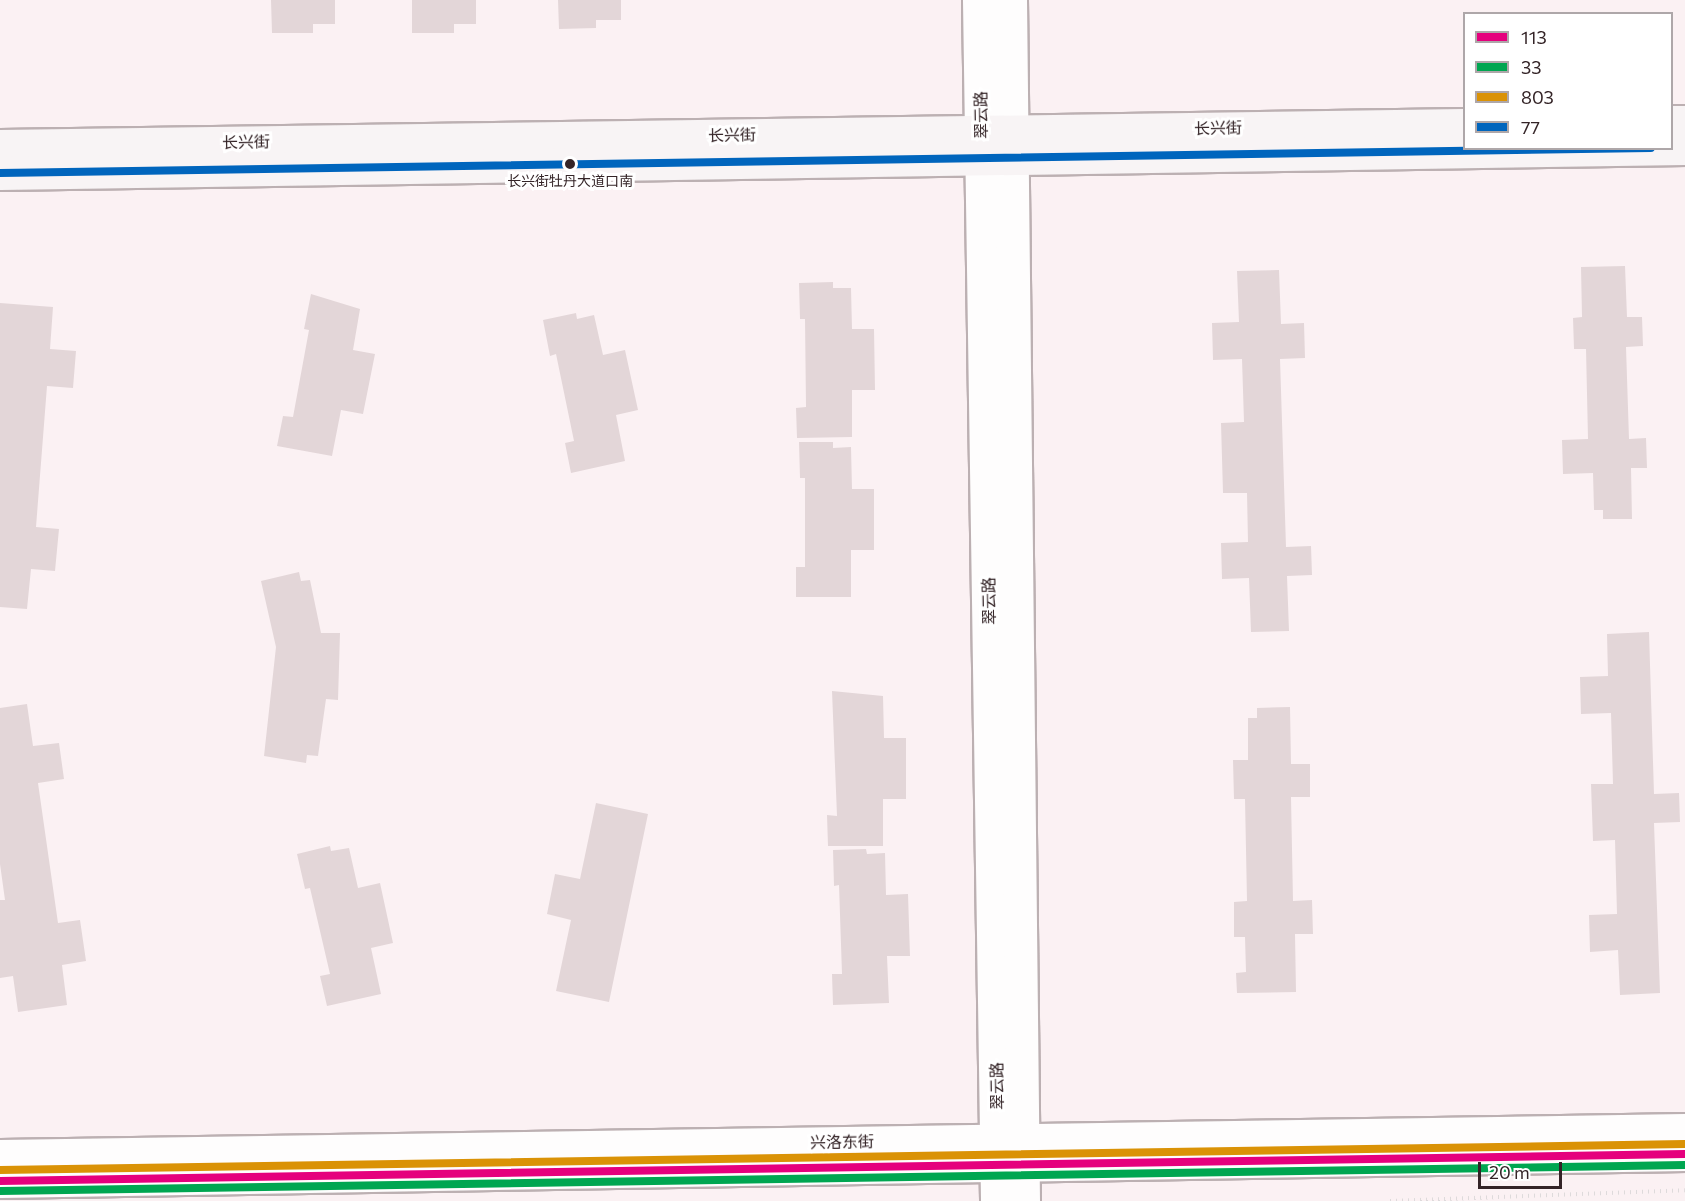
<!DOCTYPE html>
<meta charset="utf-8">
<style>
body{margin:0}
#map{position:relative;width:1685px;height:1201px;overflow:hidden;background:#fbf1f3;font-family:Commissioner,"Noto Sans SC",sans-serif}
div>[style]{position:absolute}
.building>*{inset:0;background:#e3d6d8}
.path>*{height:4px;margin-top:-2px;transform-origin:0;background:repeating-linear-gradient(90deg,#dedadb 0 1.5px,transparent 0 6px)}
.roads{filter:drop-shadow(2px 0 #bcb0b2) drop-shadow(-2px 0 #bcb0b2) drop-shadow(0 2px #bcb0b2) drop-shadow(0 -2px #bcb0b2)}
.tertiary>*{height:33px;margin:-16.5px;padding:0 16.5px;transform-origin:16.5px;border-radius:16.5px;background:#fefdfd}
.secondary>*{height:33px;margin:-16.5px;padding:0 16.5px;transform-origin:16.5px;border-radius:16.5px;background:#f8f4f5}
.bus-1>*{height:8px;margin:-4px;padding:0 4px;transform-origin:4px;border-radius:4px;background:#e5007d}
.bus-2>*{height:8px;margin:-4px;padding:0 4px;transform-origin:4px;border-radius:4px;background:#00a651}
.bus-3>*{height:8px;margin:-4px;padding:0 4px;transform-origin:4px;border-radius:4px;background:#da9206}
.bus-4>*{height:8px;margin:-4px;padding:0 4px;transform-origin:4px;border-radius:4px;background:#0065bd}
.dots>*{width:16px;height:16px;translate:-50% -50%;box-sizing:border-box;border:3px solid #fff;border-radius:50%}
span{translate:-50% -50%;white-space:nowrap;text-align:center;line-height:1.15;-webkit-text-stroke:6px #fff;paint-order:stroke}
.bus-label{font-size:14px;color:#342427}
.street-label{font-size:16px;color:#342427}
.legend{position:absolute;left:1463px;top:12px;width:210px;height:138px;box-sizing:border-box;background:#fff;border:2px solid #aea7a9;margin:0;padding:8px 10px;list-style:none;font-size:18px;color:#342427}
.legend li{display:flex;align-items:center;gap:12px;height:30px}
.legend b{width:30px;border:2px solid #aea7a9}
.scale{position:absolute;left:1478px;top:1162px;width:84px;height:27px;box-sizing:border-box;border:3px solid #342427;border-top:0;padding-left:8px;font-size:18px;line-height:21px;white-space:nowrap;color:#342427;-webkit-text-stroke:4px #fff;paint-order:stroke}
</style>
<div id="map">
<div class="building">
<div style="clip-path:polygon(271px 0,335px 0,335px 24px,313px 24px,313px 33px,272px 33px)"></div>
<div style="clip-path:polygon(412px 0,476px 0,476px 24px,454px 24px,454px 33px,412px 33px)"></div>
<div style="clip-path:polygon(558px 0,621px 0,621px 20px,596px 20px,596px 28px,559px 29px)"></div>
<div style="clip-path:polygon(1625px 266px,1627px 317px,1642px 317px,1643px 346px,1626px 347px,1629px 439px,1646px 438px,1647px 468px,1631px 468px,1632px 519px,1603px 519px,1603px 510px,1594px 510px,1593px 473px,1563px 474px,1562px 440px,1588px 439px,1586px 349px,1574px 349px,1573px 318px,1582px 317px,1581px 267px)"></div>
<div style="clip-path:polygon(1279px 270px,1281px 324px,1304px 323px,1305px 358px,1280px 359px,1286px 547px,1311px 546px,1312px 575px,1287px 576px,1289px 631px,1251px 632px,1249px 578px,1222px 579px,1221px 543px,1248px 542px,1247px 493px,1223px 493px,1221px 423px,1244px 422px,1242px 359px,1213px 360px,1212px 323px,1239px 322px,1237px 271px)"></div>
<div style="clip-path:polygon(833px 282px,833px 288px,851px 288px,852px 329px,874px 329px,875px 390px,852px 390px,852px 437px,797px 438px,796px 408px,806px 407px,805px 319px,800px 319px,799px 283px)"></div>
<div style="clip-path:polygon(311px 294px,360px 309px,353px 350px,375px 354px,363px 414px,341px 410px,332px 456px,277px 446px,283px 416px,293px 417px,309px 330px,304px 329px)"></div>
<div style="clip-path:polygon(0 303px,53px 307px,50px 349px,76px 351px,73px 388px,47px 386px,36px 527px,59px 529px,55px 571px,31px 569px,27px 609px,0 607px)"></div>
<div style="clip-path:polygon(576px 313px,577px 319px,594px 315px,603px 355px,625px 350px,638px 410px,616px 415px,625px 461px,571px 473px,565px 443px,574px 441px,556px 354px,550px 356px,543px 320px)"></div>
<div style="clip-path:polygon(799px 442px,833px 442px,833px 448px,851px 447px,852px 489px,874px 489px,874px 550px,851px 550px,851px 597px,796px 597px,796px 567px,805px 567px,805px 478px,800px 478px)"></div>
<div style="clip-path:polygon(299px 572px,301px 581px,310px 580px,321px 633px,340px 633px,338px 700px,326px 699px,318px 756px,307px 755px,306px 763px,264px 756px,276px 647px,261px 581px)"></div>
<div style="clip-path:polygon(1649px 632px,1654px 794px,1679px 793px,1680px 822px,1654px 823px,1660px 993px,1620px 995px,1618px 950px,1590px 952px,1589px 915px,1617px 914px,1615px 840px,1593px 841px,1591px 784px,1613px 784px,1611px 713px,1581px 714px,1580px 677px,1608px 676px,1607px 634px)"></div>
<div style="clip-path:polygon(832px 691px,883px 696px,884px 738px,906px 738px,906px 799px,883px 799px,883px 846px,828px 846px,827px 815px,837px 816px)"></div>
<div style="clip-path:polygon(27px 704px,33px 746px,59px 743px,64px 779px,38px 783px,58px 923px,80px 920px,86px 961px,62px 965px,67px 1005px,18px 1012px,13px 976px,0 978px,0 900px,5px 900px,0 864px,0 708px)"></div>
<div style="clip-path:polygon(1290px 707px,1291px 764px,1310px 764px,1310px 797px,1291px 797px,1293px 901px,1312px 900px,1313px 934px,1295px 934px,1296px 992px,1237px 993px,1236px 973px,1246px 972px,1245px 937px,1234px 937px,1234px 902px,1247px 901px,1245px 799px,1234px 799px,1233px 760px,1248px 760px,1248px 718px,1257px 718px,1257px 708px)"></div>
<div style="clip-path:polygon(596px 803px,648px 814px,609px 1002px,556px 991px,571px 920px,547px 914px,555px 874px,580px 879px)"></div>
<div style="clip-path:polygon(330px 846px,331px 851px,349px 848px,358px 888px,380px 883px,393px 943px,371px 948px,381px 994px,327px 1006px,320px 976px,330px 974px,310px 888px,305px 889px,297px 854px)"></div>
<div style="clip-path:polygon(866px 849px,867px 854px,885px 853px,886px 895px,908px 894px,910px 956px,887px 956px,889px 1003px,833px 1005px,832px 974px,842px 974px,839px 885px,834px 886px,833px 850px)"></div>
</div>
<div class="path">
<div style="left:1390px;top:1201px;width:295px;rotate:-2.1deg"></div>
</div>
<div class="roads">
<div class="tertiary">
<div style="left:979px;top:0;width:1201px;rotate:89.14deg"></div>
<div style="left:1010px;top:0;width:1201px;rotate:89.38deg"></div>
<div style="left:0;top:1156px;width:1685px;rotate:-0.88deg"></div>
<div style="left:0;top:1181px;width:1685px;rotate:-0.92deg"></div>
</div>
<div class="secondary">
<div style="left:1672px;top:122px;width:13px"></div>
<div style="left:0;top:146px;width:1464px;rotate:-0.82deg"></div>
<div style="left:0;top:173px;width:1685px;rotate:-0.85deg"></div>
</div>
</div>
<div class="bus-1">
<div style="left:0;top:1181px;width:1685px;rotate:-0.92deg"></div>
</div>
<div class="bus-2">
<div style="left:0;top:1191px;width:1685px;rotate:-0.88deg"></div>
</div>
<div class="bus-3">
<div style="left:0;top:1170px;width:1685px;rotate:-0.88deg"></div>
</div>
<div class="bus-4">
<div style="left:0;top:173px;width:1651px;rotate:-0.87deg"></div>
</div>
<div class="dots">
<div style="left:570px;top:164px;background:#342427"></div>
</div>
<div class="bus-label">
<span style="left:570px;top:181px">长兴街牡丹大道口南</span>
</div>
<div class="street-label">
<span style="left:981px;top:115px;rotate:-91deg">翠云路</span>
<span style="left:1218px;top:128px;rotate:-1deg">长兴街</span>
<span style="left:732px;top:135px;rotate:-1deg">长兴街</span>
<span style="left:246px;top:142px;rotate:-1deg">长兴街</span>
<span style="left:989px;top:601px;rotate:-91deg">翠云路</span>
<span style="left:997px;top:1086px;rotate:-91deg">翠云路</span>
<span style="left:842px;top:1142px;rotate:-1deg">兴洛东街</span>
</div>
<ul class="legend">
<li><b style="height:8px;background:#e5007d"></b>113</li>
<li><b style="height:8px;background:#00a651"></b>33</li>
<li><b style="height:8px;background:#da9206"></b>803</li>
<li><b style="height:8px;background:#0065bd"></b>77</li>
</ul>
<div class="scale">20 m</div>
</div>
